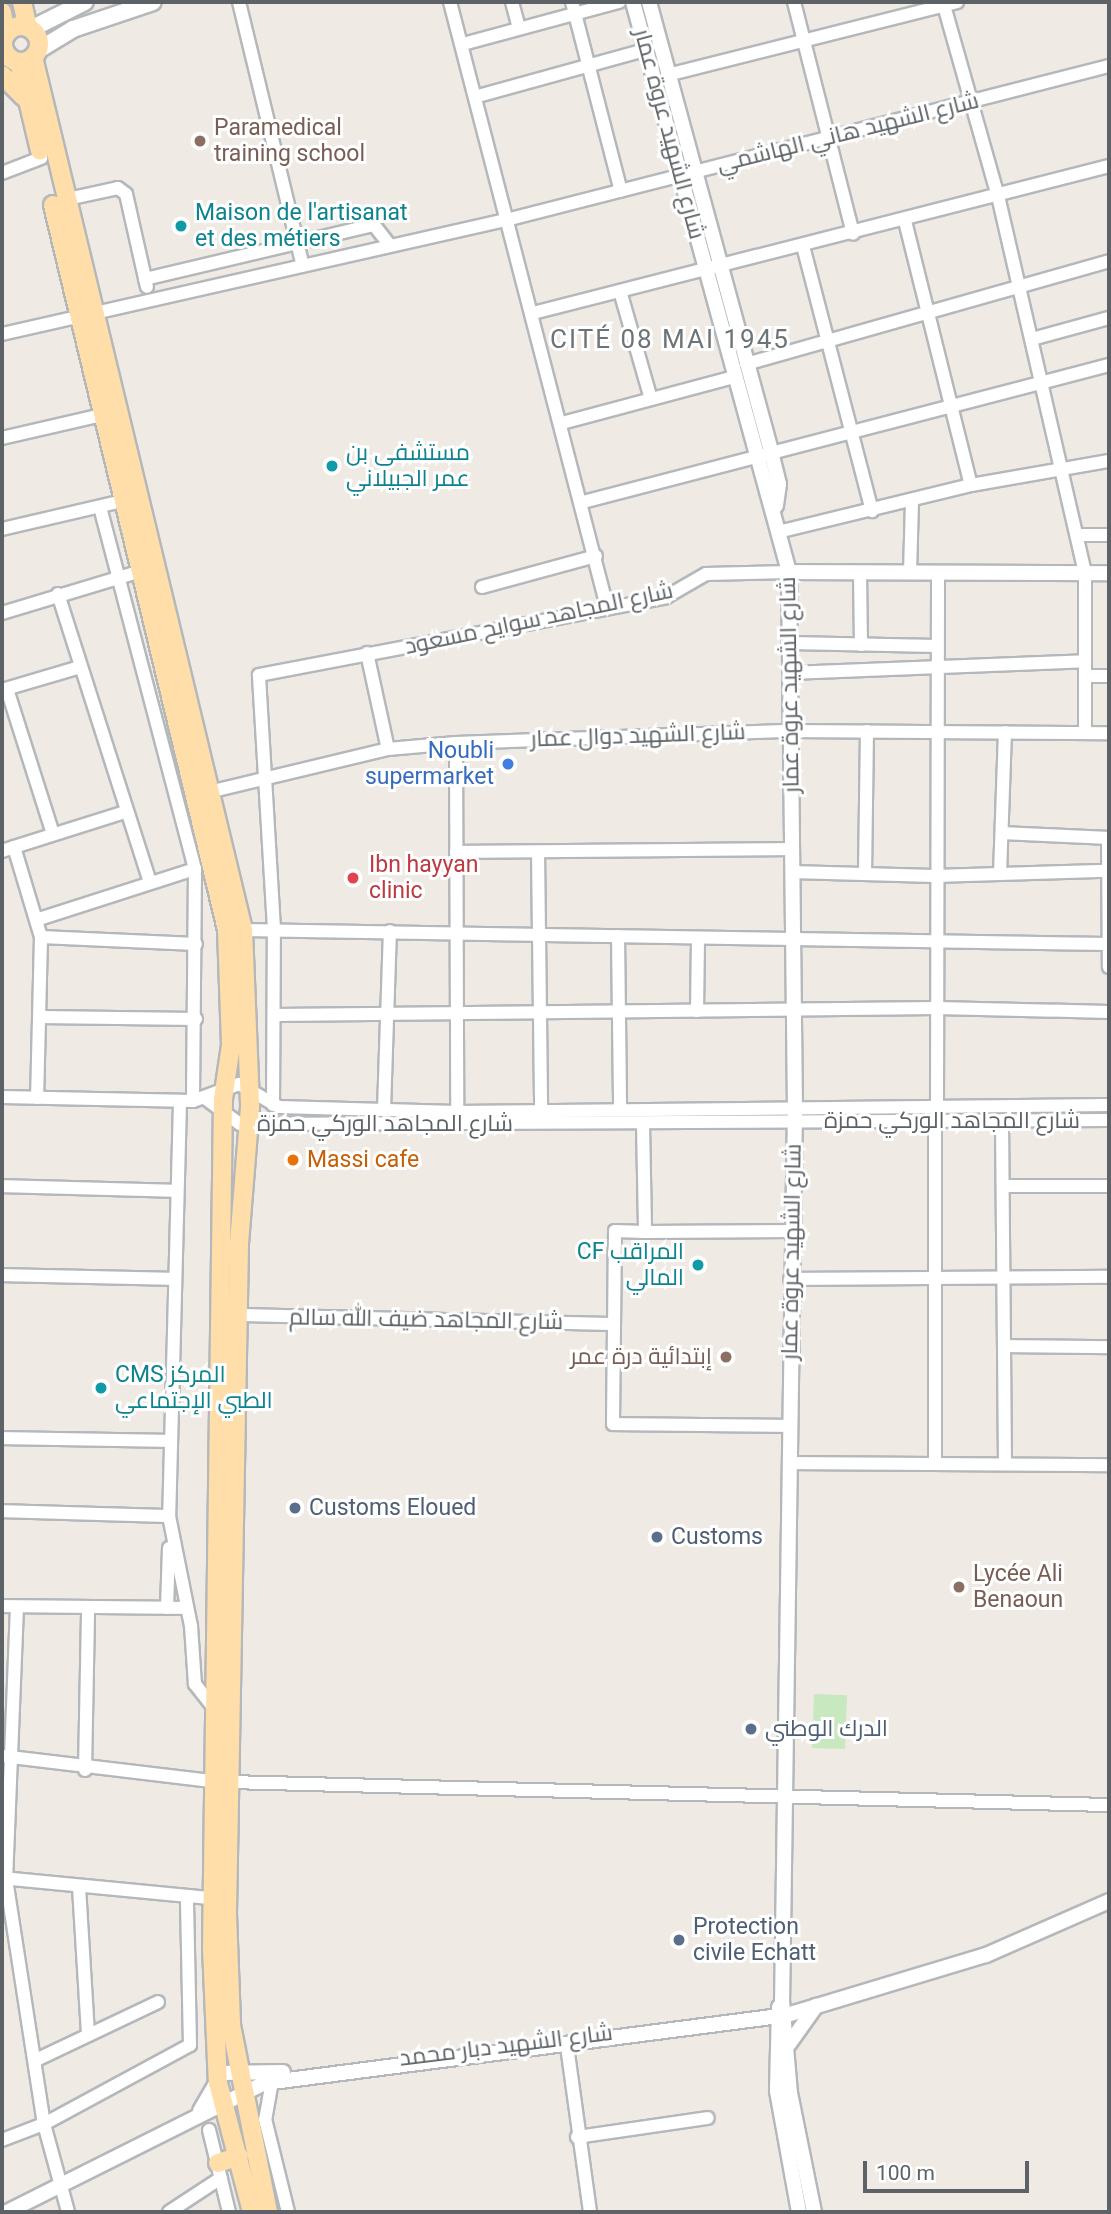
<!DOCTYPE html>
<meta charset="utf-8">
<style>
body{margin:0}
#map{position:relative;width:1111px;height:2214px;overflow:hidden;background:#efeae4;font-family:Roboto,Cairo,sans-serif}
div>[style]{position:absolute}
.green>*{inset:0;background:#c8e8bf;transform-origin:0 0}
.roads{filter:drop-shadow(2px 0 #b4b8bb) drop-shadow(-2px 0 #b4b8bb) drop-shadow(0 2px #b4b8bb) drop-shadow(0 -2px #b4b8bb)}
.minor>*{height:12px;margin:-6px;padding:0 6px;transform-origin:6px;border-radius:6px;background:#fff}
.tertiary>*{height:14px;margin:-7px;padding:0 7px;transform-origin:7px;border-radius:7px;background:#fff}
.secondary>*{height:16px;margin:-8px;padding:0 8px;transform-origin:8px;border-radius:8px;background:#fff}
.primary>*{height:18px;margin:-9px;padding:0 9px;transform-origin:9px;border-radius:9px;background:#ffdea9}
.primary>.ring{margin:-9px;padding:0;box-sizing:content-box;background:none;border:18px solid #ffdea9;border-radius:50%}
.dots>*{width:19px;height:19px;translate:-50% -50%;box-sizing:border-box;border:4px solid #fff;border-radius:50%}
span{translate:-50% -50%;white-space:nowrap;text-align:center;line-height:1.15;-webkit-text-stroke:6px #fff;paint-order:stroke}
.education-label{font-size:23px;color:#785e54}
.left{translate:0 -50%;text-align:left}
.right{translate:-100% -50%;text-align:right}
.street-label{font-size:23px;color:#5c6265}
.culture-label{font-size:23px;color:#0d838f}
.shop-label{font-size:23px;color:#366cbe}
.health-label{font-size:23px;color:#be3a42}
.food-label{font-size:23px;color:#c56008}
.service-label{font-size:23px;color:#4e5e75}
.quarter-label{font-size:26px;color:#6d7477;letter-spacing:2px}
.frame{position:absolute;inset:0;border:4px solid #5c6265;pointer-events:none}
.scale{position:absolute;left:863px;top:2161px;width:166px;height:32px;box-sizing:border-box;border:4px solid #5c6265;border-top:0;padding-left:9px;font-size:21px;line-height:24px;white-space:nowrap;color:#5c6265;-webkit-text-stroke:5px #fff;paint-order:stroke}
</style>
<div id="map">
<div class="green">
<div style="left:814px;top:1694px;width:33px;height:54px;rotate:2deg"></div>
</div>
<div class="roads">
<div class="minor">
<div style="left:239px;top:2px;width:268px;rotate:76.4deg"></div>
<div style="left:450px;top:2px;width:625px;rotate:75.45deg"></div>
<div style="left:512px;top:2px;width:27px;rotate:75deg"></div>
<div style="left:572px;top:2px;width:195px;rotate:75.5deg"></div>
<div style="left:794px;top:2px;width:239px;rotate:75.7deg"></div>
<div style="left:943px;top:2px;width:202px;rotate:74.2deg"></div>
<div style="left:998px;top:196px;width:387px;rotate:77deg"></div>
<div style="left:1085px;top:573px;width:160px;rotate:90deg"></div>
<div style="left:463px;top:44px;width:162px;rotate:-15.1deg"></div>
<div style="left:667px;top:75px;width:299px;rotate:-14.1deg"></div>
<div style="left:478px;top:96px;width:173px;rotate:-15.4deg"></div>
<div style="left:2px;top:173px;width:42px;rotate:-21deg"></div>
<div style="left:63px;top:200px;width:56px;rotate:-12.3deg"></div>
<div style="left:118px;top:188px;width:10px;rotate:37deg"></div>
<div style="left:126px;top:194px;width:95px;rotate:77.3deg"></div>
<div style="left:905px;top:221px;width:272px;rotate:76deg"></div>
<div style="left:803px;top:246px;width:274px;rotate:75.4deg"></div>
<div style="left:145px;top:279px;width:235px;rotate:-13.3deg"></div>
<div style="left:374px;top:225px;width:24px;rotate:52deg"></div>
<div style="left:620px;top:291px;width:112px;rotate:74deg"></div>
<div style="left:533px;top:313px;width:594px;rotate:-14.32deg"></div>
<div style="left:2px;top:334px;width:521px;rotate:-12.76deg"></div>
<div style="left:510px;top:219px;width:618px;rotate:-14.33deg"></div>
<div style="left:1032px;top:339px;width:80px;rotate:-15.3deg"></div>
<div style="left:746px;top:364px;width:377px;rotate:-15.8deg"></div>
<div style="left:562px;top:423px;width:178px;rotate:-15deg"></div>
<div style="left:2px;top:438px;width:107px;rotate:-13deg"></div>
<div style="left:583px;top:502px;width:544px;rotate:-14.6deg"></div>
<div style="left:100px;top:507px;width:374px;rotate:75.3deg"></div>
<div style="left:195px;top:869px;width:232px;rotate:90.5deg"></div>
<div style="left:2px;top:529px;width:128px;rotate:-13.1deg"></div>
<div style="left:782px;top:531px;width:195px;rotate:-13.7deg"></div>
<div style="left:971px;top:485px;width:140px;rotate:-9.9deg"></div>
<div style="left:1077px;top:535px;width:32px"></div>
<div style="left:860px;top:573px;width:72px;rotate:89.2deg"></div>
<div style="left:910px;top:573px;width:70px;rotate:-88.4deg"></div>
<div style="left:482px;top:587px;width:118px;rotate:-15.2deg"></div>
<div style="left:58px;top:594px;width:303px;rotate:72.3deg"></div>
<div style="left:2px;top:613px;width:148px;rotate:-16.8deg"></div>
<div style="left:790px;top:643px;width:147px;rotate:1.2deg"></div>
<div style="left:367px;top:653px;width:98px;rotate:77.7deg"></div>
<div style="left:790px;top:673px;width:295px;rotate:-2.3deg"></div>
<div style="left:1085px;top:676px;width:24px"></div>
<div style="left:7px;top:689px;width:152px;rotate:72.4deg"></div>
<div style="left:2px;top:690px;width:81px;rotate:-16.4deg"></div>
<div style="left:456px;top:743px;width:369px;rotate:89.8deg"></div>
<div style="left:213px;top:791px;width:180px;rotate:-13.5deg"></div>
<div style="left:388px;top:749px;width:68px;rotate:-5deg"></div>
<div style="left:456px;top:743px;width:334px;rotate:-2.1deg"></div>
<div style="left:790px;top:731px;width:319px;rotate:0.4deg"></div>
<div style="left:1002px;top:833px;width:107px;rotate:2.7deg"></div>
<div style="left:1108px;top:838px;width:129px;rotate:89.6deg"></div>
<div style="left:14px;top:847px;width:116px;rotate:-17.5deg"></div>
<div style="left:2px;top:851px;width:13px;rotate:-18deg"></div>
<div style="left:14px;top:847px;width:94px;rotate:73.3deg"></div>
<div style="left:41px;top:937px;width:161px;rotate:91.4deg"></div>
<div style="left:456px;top:852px;width:336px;rotate:-0.5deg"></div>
<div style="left:538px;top:852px;width:259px;rotate:89.3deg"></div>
<div style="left:792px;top:872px;width:142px;rotate:1.6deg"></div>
<div style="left:934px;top:876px;width:173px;rotate:-1.7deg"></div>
<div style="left:865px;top:874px;width:143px;rotate:-89.2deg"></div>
<div style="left:1000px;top:874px;width:142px;rotate:-88deg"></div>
<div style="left:39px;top:919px;width:164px;rotate:-17.8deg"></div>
<div style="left:243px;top:930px;width:866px;rotate:0.93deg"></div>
<div style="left:618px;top:936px;width:174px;rotate:89.3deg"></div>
<div style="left:41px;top:937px;width:155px;rotate:2.6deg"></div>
<div style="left:697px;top:1011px;width:73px;rotate:-89.2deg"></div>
<div style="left:275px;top:1015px;width:662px;rotate:-0.61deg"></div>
<div style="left:937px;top:1008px;width:172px;rotate:1.3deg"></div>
<div style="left:39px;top:1017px;width:157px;rotate:0.7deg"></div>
<div style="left:2px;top:1097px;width:191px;rotate:1.2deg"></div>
<div style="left:193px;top:1101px;width:49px;rotate:-20.3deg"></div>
<div style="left:239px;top:1084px;width:46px;rotate:29.9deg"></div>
<div style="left:279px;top:1107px;width:178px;rotate:1.6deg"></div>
<div style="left:457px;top:1112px;width:652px;rotate:-0.62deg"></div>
<div style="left:206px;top:1099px;width:42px;rotate:36.3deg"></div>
<div style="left:240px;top:1124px;width:869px;rotate:-0.26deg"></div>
<div style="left:180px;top:1102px;width:414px;rotate:91.5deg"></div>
<div style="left:169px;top:1516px;width:112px;rotate:78.7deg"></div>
<div style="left:191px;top:1626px;width:58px;rotate:86.1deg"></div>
<div style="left:195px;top:1684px;width:31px;rotate:52deg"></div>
<div style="left:273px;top:1105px;width:176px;rotate:-89.7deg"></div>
<div style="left:274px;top:929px;width:254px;rotate:-93.4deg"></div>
<div style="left:259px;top:675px;width:414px;rotate:-10.8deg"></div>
<div style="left:666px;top:597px;width:46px;rotate:-29.9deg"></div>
<div style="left:706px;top:574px;width:83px;rotate:-1.4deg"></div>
<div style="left:937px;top:1107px;width:534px;rotate:-89.89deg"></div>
<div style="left:384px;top:1110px;width:179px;rotate:-88.1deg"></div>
<div style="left:1002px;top:1120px;width:343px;rotate:89.5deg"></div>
<div style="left:935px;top:1121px;width:342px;rotate:90deg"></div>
<div style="left:643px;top:1124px;width:108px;rotate:88.9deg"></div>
<div style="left:645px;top:1232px;width:147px;rotate:-0.4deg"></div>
<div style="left:2px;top:1186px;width:174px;rotate:1.6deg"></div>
<div style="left:1007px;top:1186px;width:102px"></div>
<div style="left:645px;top:1232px;width:30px;rotate:-178deg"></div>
<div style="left:615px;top:1231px;width:193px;rotate:90.6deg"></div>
<div style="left:613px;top:1424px;width:178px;rotate:0.6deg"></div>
<div style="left:2px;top:1275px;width:172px;rotate:1.3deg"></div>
<div style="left:790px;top:1279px;width:319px;rotate:-0.4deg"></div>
<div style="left:238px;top:1315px;width:376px;rotate:1.4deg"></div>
<div style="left:1006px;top:1346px;width:103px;rotate:0.6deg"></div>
<div style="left:2px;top:1438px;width:168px;rotate:1deg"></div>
<div style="left:791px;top:1463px;width:318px;rotate:0.4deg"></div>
<div style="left:2px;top:1511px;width:167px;rotate:1.7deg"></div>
<div style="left:2px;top:1606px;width:185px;rotate:0.6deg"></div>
<div style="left:17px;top:1607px;width:272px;rotate:92.3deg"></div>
<div style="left:6px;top:1879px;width:248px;rotate:81.2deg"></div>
<div style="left:44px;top:2124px;width:91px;rotate:74.7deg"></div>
<div style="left:167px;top:1608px;width:60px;rotate:-88.1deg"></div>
<div style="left:2px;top:1756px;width:211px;rotate:6.8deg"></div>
<div style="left:85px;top:1770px;width:163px;rotate:-88.9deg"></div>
<div style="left:229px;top:1782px;width:880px;rotate:1.5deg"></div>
<div style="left:2px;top:1878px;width:210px;rotate:5.5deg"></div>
<div style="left:79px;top:1887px;width:148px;rotate:86.5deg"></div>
<div style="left:567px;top:2046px;width:168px;rotate:82.1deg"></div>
<div style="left:36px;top:2060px;width:135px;rotate:-25.4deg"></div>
<div style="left:272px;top:2081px;width:39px;rotate:100deg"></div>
<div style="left:265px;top:2119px;width:96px;rotate:76.1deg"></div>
<div style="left:209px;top:2130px;width:84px;rotate:76.3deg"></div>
<div style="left:577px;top:2137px;width:132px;rotate:-8.3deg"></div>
<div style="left:2px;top:2140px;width:45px;rotate:-20.9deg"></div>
<div style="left:44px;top:2124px;width:166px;rotate:-28.4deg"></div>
<div style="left:190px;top:2045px;width:149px;rotate:-91.2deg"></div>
<div style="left:169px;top:2212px;width:62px;rotate:-33.2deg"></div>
</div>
<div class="tertiary">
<div style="left:633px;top:2px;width:591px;rotate:74.69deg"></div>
<div style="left:789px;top:572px;width:536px;rotate:89.36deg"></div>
<div style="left:795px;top:1108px;width:892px;rotate:90.83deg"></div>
<div style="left:782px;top:2000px;width:93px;rotate:85.1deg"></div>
<div style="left:790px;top:2093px;width:121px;rotate:78.6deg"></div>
<div style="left:649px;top:2px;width:466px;rotate:74.8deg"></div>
<div style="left:771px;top:452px;width:33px;rotate:76deg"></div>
<div style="left:779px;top:484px;width:22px;rotate:98deg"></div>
<div style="left:789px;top:572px;width:320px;rotate:0.2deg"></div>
<div style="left:779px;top:2007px;width:84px;rotate:91.4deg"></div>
<div style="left:777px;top:2091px;width:123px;rotate:79.7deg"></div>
<div style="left:789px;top:2044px;width:47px;rotate:-54.6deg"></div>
<div style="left:200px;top:2111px;width:44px;rotate:-59.9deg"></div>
<div style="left:222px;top:2073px;width:61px;rotate:-0.9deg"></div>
<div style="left:7px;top:2212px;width:288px;rotate:-26.6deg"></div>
<div style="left:265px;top:2083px;width:526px;rotate:-7.42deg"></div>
<div style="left:787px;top:2015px;width:208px;rotate:-16.8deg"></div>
<div style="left:986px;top:1955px;width:134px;rotate:-23.7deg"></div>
</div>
<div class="secondary">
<div style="left:31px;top:29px;width:60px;rotate:-26.6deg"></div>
<div style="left:37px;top:51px;width:42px;rotate:-31.4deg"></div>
<div style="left:73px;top:29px;width:84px;rotate:-18.6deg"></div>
</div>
<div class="primary">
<div style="left:22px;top:2px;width:26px;rotate:77deg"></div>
<div style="left:2px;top:12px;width:22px;rotate:80deg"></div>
<div class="ring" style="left:3px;top:26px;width:18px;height:18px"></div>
<div style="left:33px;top:57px;width:898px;rotate:76.47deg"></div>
<div style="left:243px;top:930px;width:177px;rotate:87.7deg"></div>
<div style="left:250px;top:1107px;width:138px;rotate:94.6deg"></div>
<div style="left:239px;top:1245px;width:669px;rotate:91.03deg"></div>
<div style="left:227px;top:1914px;width:111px;rotate:87.9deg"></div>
<div style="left:231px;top:2025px;width:191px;rotate:78.8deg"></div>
<div style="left:19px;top:62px;width:91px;rotate:76.7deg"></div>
<div style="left:2px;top:75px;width:31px;rotate:45deg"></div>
<div style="left:53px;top:205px;width:746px;rotate:76.5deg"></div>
<div style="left:227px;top:930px;width:115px;rotate:88deg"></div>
<div style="left:231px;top:1045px;width:55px;rotate:98.4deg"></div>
<div style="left:223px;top:1099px;width:849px;rotate:90.74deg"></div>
<div style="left:212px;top:1948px;width:135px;rotate:87.5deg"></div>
<div style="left:218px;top:2083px;width:133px;rotate:75.2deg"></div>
<div style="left:218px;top:2163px;width:22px;rotate:-18deg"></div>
</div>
</div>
<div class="dots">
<div style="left:200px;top:141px;background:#8d6e63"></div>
<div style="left:181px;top:226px;background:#0f9aa8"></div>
<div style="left:332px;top:466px;background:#0f9aa8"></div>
<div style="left:508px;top:764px;background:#3f7fe0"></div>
<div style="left:353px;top:878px;background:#e0444e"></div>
<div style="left:293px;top:1160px;background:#e8710a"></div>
<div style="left:698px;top:1265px;background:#0f9aa8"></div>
<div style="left:726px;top:1357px;background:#8d6e63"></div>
<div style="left:101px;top:1388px;background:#0f9aa8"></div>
<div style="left:295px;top:1508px;background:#5c6f8a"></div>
<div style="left:657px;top:1537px;background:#5c6f8a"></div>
<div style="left:959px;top:1587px;background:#8d6e63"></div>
<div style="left:751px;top:1729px;background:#5c6f8a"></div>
<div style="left:679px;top:1940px;background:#5c6f8a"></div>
</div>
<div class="education-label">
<span class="left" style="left:214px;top:141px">Paramedical<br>training school</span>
<span class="right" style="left:712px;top:1357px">إبتدائية درة عمر</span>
<span class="left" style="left:973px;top:1587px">Lycée Ali<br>Benaoun</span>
</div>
<div class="street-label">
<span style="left:848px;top:133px;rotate:-14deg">شارع الشهيد هاني الهاشمي</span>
<span style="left:669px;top:134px;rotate:75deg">شارع الشهيد عروة عمار</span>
<span style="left:539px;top:619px;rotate:-12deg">شارع المجاهد سوايح مسعود</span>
<span style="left:790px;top:685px;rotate:-91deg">شارع الشهيد عروة عمار</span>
<span style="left:638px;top:736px;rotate:-2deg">شارع الشهيد دوال عمار</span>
<span style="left:952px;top:1121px">شارع المجاهد الوركي حمزة</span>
<span style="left:385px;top:1124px">شارع المجاهد الوركي حمزة</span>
<span style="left:792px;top:1252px;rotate:-89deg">شارع الشهيد عروة عمار</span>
<span style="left:426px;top:1320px;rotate:1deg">شارع المجاهد ضيف الله سالم</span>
<span style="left:506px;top:2046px;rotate:-7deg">شارع الشهيد دبار محمد</span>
</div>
<div class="culture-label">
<span class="left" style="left:195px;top:226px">Maison de l'artisanat<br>et des métiers</span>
<span class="left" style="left:346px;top:466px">مستشفى بن<br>عمر الجبيلاني</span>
<span class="right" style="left:684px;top:1265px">CF المراقب<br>المالي</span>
<span class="left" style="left:115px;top:1388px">CMS المركز<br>الطبي الإجتماعي</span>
</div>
<div class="shop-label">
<span class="right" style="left:494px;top:764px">Noubli<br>supermarket</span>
</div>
<div class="health-label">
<span class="left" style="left:369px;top:878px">Ibn hayyan<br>clinic</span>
</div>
<div class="food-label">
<span class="left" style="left:307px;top:1160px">Massi cafe</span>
</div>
<div class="service-label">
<span class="left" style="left:309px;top:1508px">Customs Eloued</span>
<span class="left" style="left:671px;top:1537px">Customs</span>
<span class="left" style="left:765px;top:1729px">الدرك الوطني</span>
<span class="left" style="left:693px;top:1940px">Protection<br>civile Echatt</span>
</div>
<div class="quarter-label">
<span style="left:670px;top:340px">CITÉ 08 MAI 1945</span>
</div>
<div class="frame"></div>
<div class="scale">100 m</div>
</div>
